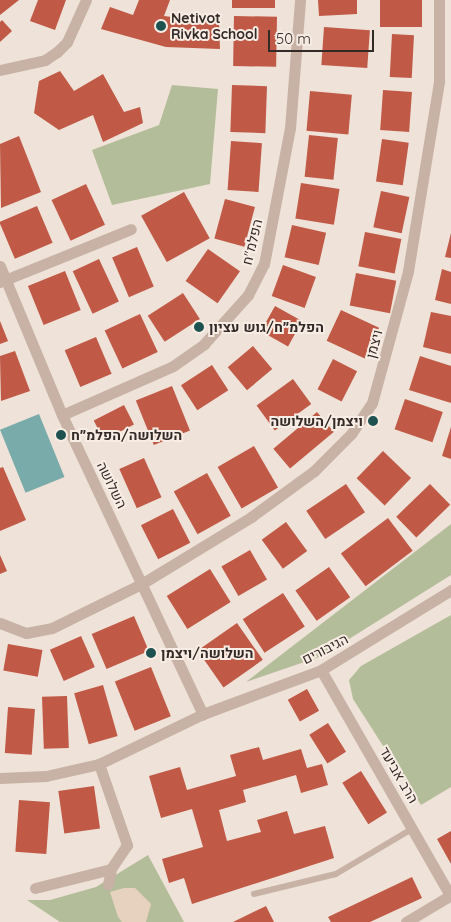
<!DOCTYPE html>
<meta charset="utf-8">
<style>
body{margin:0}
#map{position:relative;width:451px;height:922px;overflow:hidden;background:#efe2d8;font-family:Quicksand,Heebo,sans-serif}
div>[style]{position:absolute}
.green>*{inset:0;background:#b4bd99}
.plaza>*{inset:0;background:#e7d2bf}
.water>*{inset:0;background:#78aba9;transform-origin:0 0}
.building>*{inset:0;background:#c05945;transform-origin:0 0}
.lane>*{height:5.5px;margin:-2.75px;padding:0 2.75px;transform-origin:2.75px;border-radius:2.75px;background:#c7b2a5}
.street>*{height:11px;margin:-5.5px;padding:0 5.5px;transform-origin:5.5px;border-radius:5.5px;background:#c7b2a5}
.dots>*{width:14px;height:14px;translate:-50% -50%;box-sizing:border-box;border:2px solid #f8ede4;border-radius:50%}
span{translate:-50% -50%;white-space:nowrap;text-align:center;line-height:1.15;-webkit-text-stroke:4px #f8ede4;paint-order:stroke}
.poi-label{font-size:14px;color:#332926;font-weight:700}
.left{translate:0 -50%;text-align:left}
.right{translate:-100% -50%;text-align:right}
.street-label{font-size:14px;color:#332926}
.scale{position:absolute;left:268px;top:30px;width:106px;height:22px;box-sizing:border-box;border:2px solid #332926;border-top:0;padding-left:6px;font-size:15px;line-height:18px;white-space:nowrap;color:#332926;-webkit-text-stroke:4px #f8ede4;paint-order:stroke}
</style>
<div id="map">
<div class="green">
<div style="clip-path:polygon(172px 85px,218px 89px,210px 184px,112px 205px,92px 150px,159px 125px)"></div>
<div style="clip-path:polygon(451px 524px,451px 575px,322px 656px,246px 682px)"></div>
<div style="clip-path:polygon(451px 615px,451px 787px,421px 805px,353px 699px,349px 680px,361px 666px)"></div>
<div style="clip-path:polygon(148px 855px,184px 922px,60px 922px,27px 900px,50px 900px,96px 887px)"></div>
</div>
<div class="plaza">
<div style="clip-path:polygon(124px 888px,135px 888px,151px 904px,146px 922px,122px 922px,118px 917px,110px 892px)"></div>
</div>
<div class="water">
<div style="left:39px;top:414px;width:68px;height:42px;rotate:68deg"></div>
</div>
<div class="building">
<div style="clip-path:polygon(0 0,19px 0,0 15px)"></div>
<div style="clip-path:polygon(38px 0,66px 0,55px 30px,30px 21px)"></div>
<div style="clip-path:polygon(139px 0,170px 0,164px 16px,219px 23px,220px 49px,166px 47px,101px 29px,110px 7px,133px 15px)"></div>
<div style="left:232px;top:0;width:43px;height:8px"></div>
<div style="clip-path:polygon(318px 0,357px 0,357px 14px,319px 16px)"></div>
<div style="left:380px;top:0;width:42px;height:27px"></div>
<div style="left:234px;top:16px;width:43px;height:50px;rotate:1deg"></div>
<div style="clip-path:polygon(2px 20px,12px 31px,0 42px,0 22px)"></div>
<div style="left:324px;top:27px;width:46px;height:38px;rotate:4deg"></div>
<div style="left:392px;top:34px;width:22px;height:43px;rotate:3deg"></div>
<div style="clip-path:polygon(60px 71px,74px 91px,103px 74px,124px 112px,140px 107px,143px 123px,103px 142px,93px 115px,59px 130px,34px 113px,39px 81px)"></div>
<div style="left:232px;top:85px;width:35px;height:47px;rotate:2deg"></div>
<div style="left:383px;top:90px;width:29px;height:40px;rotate:4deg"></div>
<div style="left:310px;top:91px;width:42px;height:40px;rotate:5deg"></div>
<div style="left:309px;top:135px;width:29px;height:42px;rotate:6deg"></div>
<div style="clip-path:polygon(19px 136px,41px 192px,1px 208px,0 144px)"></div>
<div style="left:382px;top:139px;width:27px;height:43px;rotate:8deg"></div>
<div style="left:231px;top:141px;width:31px;height:49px;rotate:4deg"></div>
<div style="left:301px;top:183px;width:39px;height:36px;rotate:9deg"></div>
<div style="left:86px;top:184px;width:45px;height:38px;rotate:65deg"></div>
<div style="left:381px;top:191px;width:29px;height:37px;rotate:12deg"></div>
<div style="left:184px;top:192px;width:53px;height:49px;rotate:61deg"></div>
<div style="left:225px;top:199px;width:31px;height:41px;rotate:15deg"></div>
<div style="left:37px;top:206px;width:40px;height:41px;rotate:67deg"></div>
<div style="left:292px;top:225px;width:35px;height:33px;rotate:13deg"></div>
<div style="left:365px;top:232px;width:37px;height:35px;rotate:11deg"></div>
<div style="clip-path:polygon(451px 233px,451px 258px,445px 257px)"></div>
<div style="left:137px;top:247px;width:43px;height:27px;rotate:67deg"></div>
<div style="left:208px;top:249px;width:39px;height:39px;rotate:35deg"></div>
<div style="left:99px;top:259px;width:47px;height:29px;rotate:65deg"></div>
<div style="left:283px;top:265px;width:35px;height:33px;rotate:20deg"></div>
<div style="clip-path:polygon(442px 269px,451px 272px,451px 304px,435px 300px)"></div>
<div style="left:65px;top:271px;width:42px;height:40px;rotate:68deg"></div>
<div style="left:356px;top:273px;width:41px;height:33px;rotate:11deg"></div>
<div style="left:183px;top:293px;width:31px;height:42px;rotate:57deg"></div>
<div style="left:275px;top:306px;width:31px;height:29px;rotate:29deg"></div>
<div style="left:341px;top:310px;width:42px;height:34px;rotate:25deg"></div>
<div style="clip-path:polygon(431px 312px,451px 316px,451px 354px,423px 347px)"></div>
<div style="left:140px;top:314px;width:42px;height:39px;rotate:65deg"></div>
<div style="clip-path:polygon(0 321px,8px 341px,0 344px)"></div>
<div style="left:96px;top:337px;width:40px;height:34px;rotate:67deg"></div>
<div style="left:253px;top:346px;width:30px;height:33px;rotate:50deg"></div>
<div style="clip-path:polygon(15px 351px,30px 391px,1px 401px,0 356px)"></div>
<div style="clip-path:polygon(420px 356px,451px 366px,451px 403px,409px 390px)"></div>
<div style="left:333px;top:359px;width:27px;height:34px;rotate:27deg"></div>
<div style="left:212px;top:365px;width:30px;height:37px;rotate:57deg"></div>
<div style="left:293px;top:379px;width:31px;height:45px;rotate:54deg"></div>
<div style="left:172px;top:386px;width:48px;height:39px;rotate:68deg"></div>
<div style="left:405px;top:399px;width:40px;height:32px;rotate:19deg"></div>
<div style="left:124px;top:405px;width:22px;height:34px;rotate:63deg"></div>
<div style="left:317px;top:412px;width:26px;height:57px;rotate:50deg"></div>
<div style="clip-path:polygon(451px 427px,451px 459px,442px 456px)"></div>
<div style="left:254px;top:446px;width:48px;height:42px;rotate:60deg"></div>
<div style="left:383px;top:451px;width:39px;height:38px;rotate:44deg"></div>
<div style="left:144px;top:458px;width:43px;height:27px;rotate:66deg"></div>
<div style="clip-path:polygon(3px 467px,26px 520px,0 531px,0 468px)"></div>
<div style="left:207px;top:473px;width:49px;height:38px;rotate:61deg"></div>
<div style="left:346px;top:484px;width:34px;height:48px;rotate:56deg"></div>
<div style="left:430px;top:484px;width:29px;height:47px;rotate:46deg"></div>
<div style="left:173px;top:509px;width:38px;height:36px;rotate:63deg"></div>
<div style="left:388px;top:518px;width:41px;height:59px;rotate:53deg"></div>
<div style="left:286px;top:522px;width:36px;height:30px;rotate:54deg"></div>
<div style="left:250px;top:550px;width:34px;height:33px;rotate:60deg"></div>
<div style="clip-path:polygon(0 555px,7px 571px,0 574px)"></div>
<div style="left:329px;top:567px;width:37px;height:41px;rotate:55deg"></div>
<div style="left:210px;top:569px;width:39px;height:51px;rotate:58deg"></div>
<div style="left:283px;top:593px;width:40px;height:48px;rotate:57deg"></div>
<div style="left:134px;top:616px;width:38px;height:46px;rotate:67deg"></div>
<div style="left:237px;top:623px;width:45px;height:48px;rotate:55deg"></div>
<div style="left:81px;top:636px;width:34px;height:34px;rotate:66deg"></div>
<div style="left:8px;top:644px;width:35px;height:27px;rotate:10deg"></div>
<div style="left:151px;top:667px;width:53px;height:39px;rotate:68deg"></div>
<div style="left:103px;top:685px;width:53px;height:30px;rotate:74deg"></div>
<div style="left:307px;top:689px;width:25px;height:22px;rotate:61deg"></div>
<div style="left:67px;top:696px;width:52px;height:25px;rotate:88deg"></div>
<div style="left:8px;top:707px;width:27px;height:46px;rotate:4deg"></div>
<div style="left:328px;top:723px;width:34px;height:22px;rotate:58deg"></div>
<div style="clip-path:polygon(259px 747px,263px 760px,301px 749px,307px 768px,322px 764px,328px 785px,301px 793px,296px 775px,243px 790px,246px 802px,219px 810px,227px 841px,261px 832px,257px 820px,287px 811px,294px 834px,325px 826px,334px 858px,192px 904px,184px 878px,169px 883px,162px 859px,203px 847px,192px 809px,161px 818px,149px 776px,180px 767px,187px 790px,236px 776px,230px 755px)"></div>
<div style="left:361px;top:771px;width:49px;height:22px;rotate:58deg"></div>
<div style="left:94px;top:786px;width:43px;height:36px;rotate:82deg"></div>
<div style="left:19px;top:800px;width:31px;height:52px;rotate:4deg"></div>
<div style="clip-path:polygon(451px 831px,451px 864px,437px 839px)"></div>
<div style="clip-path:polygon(412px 877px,422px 898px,370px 922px,331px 922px,328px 917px)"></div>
<div style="clip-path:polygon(266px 906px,274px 922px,233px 922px)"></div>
</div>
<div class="lane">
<div style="left:254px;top:894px;width:84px;rotate:-13.7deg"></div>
<div style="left:336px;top:874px;width:88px;rotate:-30.6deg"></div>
</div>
<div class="street">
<div style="left:0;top:70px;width:46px;rotate:-12.5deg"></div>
<div style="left:45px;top:60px;width:14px;rotate:-34deg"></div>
<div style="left:57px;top:52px;width:14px;rotate:-45deg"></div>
<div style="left:67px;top:42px;width:46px;rotate:-65.7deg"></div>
<div style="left:0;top:266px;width:161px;rotate:67.4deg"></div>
<div style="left:62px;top:415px;width:331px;rotate:64.8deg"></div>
<div style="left:0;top:282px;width:141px;rotate:-22deg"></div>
<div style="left:62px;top:415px;width:121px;rotate:-23.8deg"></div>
<div style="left:173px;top:366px;width:38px;rotate:-35deg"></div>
<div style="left:204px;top:344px;width:66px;rotate:-48.1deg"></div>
<div style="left:248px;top:295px;width:35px;rotate:-63deg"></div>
<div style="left:264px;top:264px;width:138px;rotate:-79.2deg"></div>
<div style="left:290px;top:128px;width:128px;rotate:-85.5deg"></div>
<div style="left:0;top:623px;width:28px;rotate:21deg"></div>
<div style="left:26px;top:633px;width:26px;rotate:-11deg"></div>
<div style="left:52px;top:628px;width:102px;rotate:-26.3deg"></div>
<div style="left:143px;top:583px;width:127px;rotate:-31.4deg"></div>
<div style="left:251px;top:517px;width:78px;rotate:-36.1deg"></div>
<div style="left:314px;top:471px;width:52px;rotate:-45deg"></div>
<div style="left:351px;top:434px;width:37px;rotate:-56deg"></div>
<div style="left:372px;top:403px;width:137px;rotate:-74.7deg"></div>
<div style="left:408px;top:271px;width:193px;rotate:-80.7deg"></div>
<div style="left:439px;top:81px;width:81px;rotate:-90deg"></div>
<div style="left:321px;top:670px;width:259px;rotate:60.2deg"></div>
<div style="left:99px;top:764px;width:86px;rotate:70.9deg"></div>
<div style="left:127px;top:845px;width:29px;rotate:124deg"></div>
<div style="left:111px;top:869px;width:16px;rotate:101deg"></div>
<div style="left:0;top:778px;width:46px;rotate:-2.5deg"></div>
<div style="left:46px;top:776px;width:54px;rotate:-12.8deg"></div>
<div style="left:99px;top:764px;width:115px;rotate:-25.7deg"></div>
<div style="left:203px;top:714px;width:126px;rotate:-20.4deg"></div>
<div style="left:321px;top:670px;width:153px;rotate:-31.6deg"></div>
<div style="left:35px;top:888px;width:78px;rotate:-14deg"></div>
<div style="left:406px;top:922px;width:52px;rotate:-31deg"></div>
</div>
<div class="dots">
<div style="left:161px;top:26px;background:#1e5251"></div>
<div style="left:199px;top:327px;background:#1e5251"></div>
<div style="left:373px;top:421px;background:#1e5251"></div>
<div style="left:61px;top:435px;background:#1e5251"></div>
<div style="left:151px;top:653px;background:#1e5251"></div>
</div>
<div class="poi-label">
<span class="left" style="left:171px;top:26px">Netivot<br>Rivka School</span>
<span class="left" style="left:209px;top:327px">הפלמ״ח/גוש עציון</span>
<span class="right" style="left:363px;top:421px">ויצמן/השלושה</span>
<span class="left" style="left:71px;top:435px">השלושה/הפלמ״ח</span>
<span class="left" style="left:161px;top:653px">השלושה/ויצמן</span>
</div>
<div class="street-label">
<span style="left:252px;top:242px;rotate:-76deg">הפלמ"ח</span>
<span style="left:374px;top:344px;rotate:-75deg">ויצמן</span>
<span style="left:112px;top:485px;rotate:64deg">השלושה</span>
<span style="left:325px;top:649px;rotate:-27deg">הגיבורים</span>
<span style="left:399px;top:775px;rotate:60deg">הרב אביעד</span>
</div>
<div class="scale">50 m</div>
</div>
